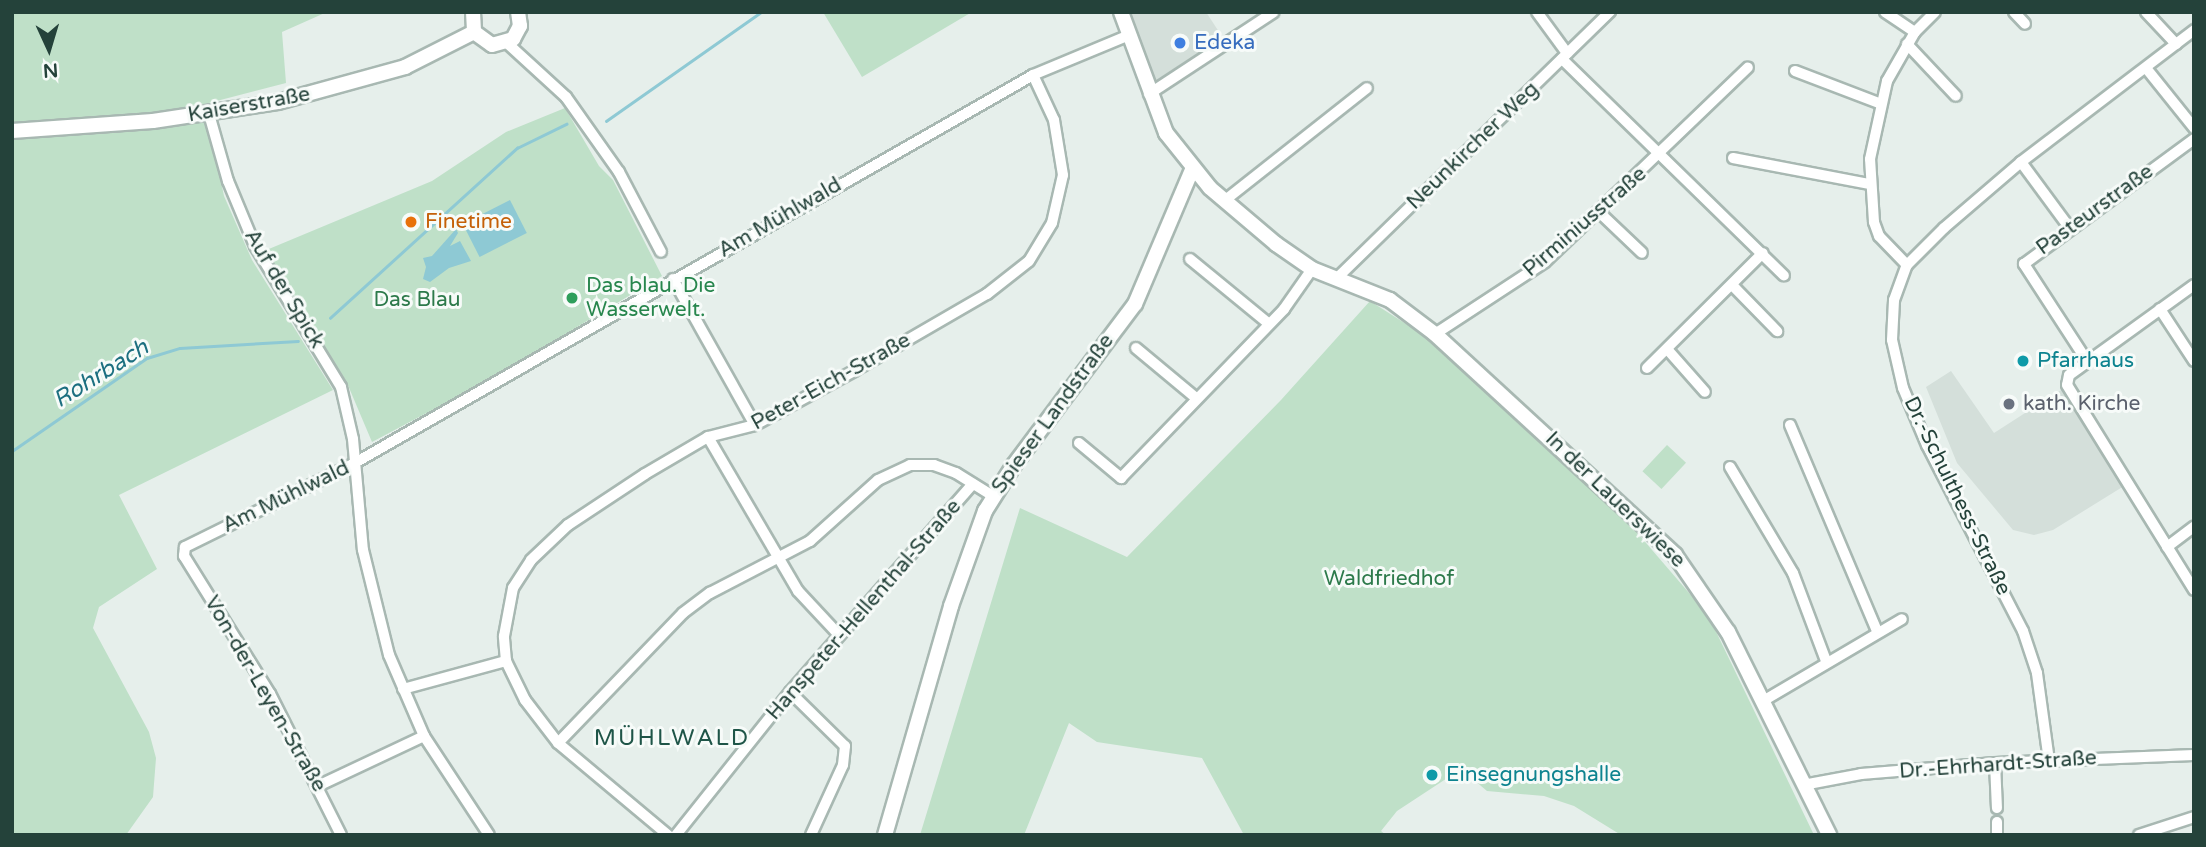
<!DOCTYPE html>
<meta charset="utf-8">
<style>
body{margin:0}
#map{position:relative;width:2206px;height:847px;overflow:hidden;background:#e6efeb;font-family:"Varela Round",sans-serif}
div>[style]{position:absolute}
.built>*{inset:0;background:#d4dfda}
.green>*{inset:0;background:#bfe0c8;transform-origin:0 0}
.water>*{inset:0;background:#8ec9d4;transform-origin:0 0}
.stream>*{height:2.5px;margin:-1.25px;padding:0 1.25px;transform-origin:1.25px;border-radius:1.25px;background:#8ec9d4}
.roads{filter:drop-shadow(2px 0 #a8b8b2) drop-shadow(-2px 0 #a8b8b2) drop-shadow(0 2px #a8b8b2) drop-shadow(0 -2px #a8b8b2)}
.street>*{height:10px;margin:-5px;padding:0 5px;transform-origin:5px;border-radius:5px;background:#fff}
.secondary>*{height:14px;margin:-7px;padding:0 7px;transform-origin:7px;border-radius:7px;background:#fff}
.dots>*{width:19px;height:19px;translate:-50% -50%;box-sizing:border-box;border:4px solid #f7fbf9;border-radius:50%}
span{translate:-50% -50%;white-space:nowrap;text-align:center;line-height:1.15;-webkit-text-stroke:6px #f7fbf9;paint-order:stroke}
.shop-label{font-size:21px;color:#366cbe}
.left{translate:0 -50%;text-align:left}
.street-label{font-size:21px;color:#24423a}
.food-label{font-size:21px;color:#c56008}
.leisure-label{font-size:21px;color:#27864d}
.park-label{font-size:21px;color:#2d7a4b}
.culture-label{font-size:21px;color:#0d838f}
.worship-label{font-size:21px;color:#5b616d}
.water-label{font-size:23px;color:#1c6f80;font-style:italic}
.neighbourhood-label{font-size:23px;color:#1f5548;letter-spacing:2px}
.frame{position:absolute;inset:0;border:14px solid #24423a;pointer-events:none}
.north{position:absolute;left:14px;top:14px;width:70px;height:70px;-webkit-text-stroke:5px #f7fbf9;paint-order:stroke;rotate:176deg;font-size:19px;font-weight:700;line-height:28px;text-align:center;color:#24423a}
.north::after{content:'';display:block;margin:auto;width:24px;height:32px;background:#24423a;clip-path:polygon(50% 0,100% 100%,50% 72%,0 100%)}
</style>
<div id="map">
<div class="built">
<div style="clip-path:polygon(1131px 12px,1206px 12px,1223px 38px,1156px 86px)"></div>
<div style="clip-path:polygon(1951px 371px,1994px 433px,2061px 390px,2124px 486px,2053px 530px,2034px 535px,2013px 530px,1957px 463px,1926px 387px)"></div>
</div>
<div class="green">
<div style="clip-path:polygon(12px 12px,327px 12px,282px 32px,286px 83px,205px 104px,224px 196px,252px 260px,333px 390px,119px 495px,157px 569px,99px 607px,93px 628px,149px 732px,156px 758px,153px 797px,126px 835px,12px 835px)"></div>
<div style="clip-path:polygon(823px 12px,972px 12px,862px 77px)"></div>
<div style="clip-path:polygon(565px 108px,599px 166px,613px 180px,662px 276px,489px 380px,372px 442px,347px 383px,264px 251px,432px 181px,506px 132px)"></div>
<div style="clip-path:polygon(1370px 301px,1425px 336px,1469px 374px,1634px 529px,1708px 615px,1814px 835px,1621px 835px,1574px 806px,1544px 796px,1487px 791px,1461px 769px,1397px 811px,1381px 831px,1386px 835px,1244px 835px,1202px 758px,1097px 742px,1069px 723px,1024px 835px,920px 835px,1020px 508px,1127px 557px,1281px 400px)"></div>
<div style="left:1667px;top:445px;width:26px;height:36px;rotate:43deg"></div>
</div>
<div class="water">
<div style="left:510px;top:200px;width:37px;height:53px;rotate:63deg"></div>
<div style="clip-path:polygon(456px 229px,458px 233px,450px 246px,460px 241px,471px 261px,449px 268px,430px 282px,423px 279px,426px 267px,423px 258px,432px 256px)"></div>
</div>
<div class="stream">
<div style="left:606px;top:121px;width:189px;rotate:-35.1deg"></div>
<div style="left:330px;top:318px;width:253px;rotate:-42.3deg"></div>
<div style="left:517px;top:148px;width:55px;rotate:-26.1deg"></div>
<div style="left:12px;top:451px;width:164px;rotate:-34.6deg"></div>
<div style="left:147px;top:358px;width:34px;rotate:-17deg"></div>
<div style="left:180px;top:348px;width:118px;rotate:-3.4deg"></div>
</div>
<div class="roads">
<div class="street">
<div style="left:1537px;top:12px;width:51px;rotate:53.8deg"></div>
<div style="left:1885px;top:12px;width:36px;rotate:34deg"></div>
<div style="left:2014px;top:12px;width:16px;rotate:47deg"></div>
<div style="left:2146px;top:12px;width:44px;rotate:46.8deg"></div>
<div style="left:507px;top:43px;width:80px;rotate:42.5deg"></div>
<div style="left:566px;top:97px;width:92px;rotate:54.8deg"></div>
<div style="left:619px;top:172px;width:90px;rotate:62.3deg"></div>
<div style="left:1907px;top:44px;width:71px;rotate:46.7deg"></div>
<div style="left:1562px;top:59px;width:310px;rotate:44.3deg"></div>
<div style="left:2146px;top:68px;width:77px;rotate:51.3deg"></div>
<div style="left:1795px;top:71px;width:90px;rotate:20.9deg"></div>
<div style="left:1149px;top:94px;width:149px;rotate:-33.3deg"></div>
<div style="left:209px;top:114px;width:70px;rotate:74.2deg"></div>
<div style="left:228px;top:181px;width:70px;rotate:67.4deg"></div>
<div style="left:255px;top:246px;width:165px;rotate:58.6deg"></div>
<div style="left:341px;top:387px;width:53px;rotate:77deg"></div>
<div style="left:353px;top:439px;width:111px;rotate:84.9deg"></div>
<div style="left:363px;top:550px;width:108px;rotate:76.1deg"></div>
<div style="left:389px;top:655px;width:88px;rotate:66.6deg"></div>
<div style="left:424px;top:736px;width:118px;rotate:56.7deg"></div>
<div style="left:1733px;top:158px;width:138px;rotate:10.8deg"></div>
<div style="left:2021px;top:162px;width:81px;rotate:53.6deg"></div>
<div style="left:1224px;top:201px;width:182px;rotate:-38.3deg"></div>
<div style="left:1599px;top:212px;width:59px;rotate:43.6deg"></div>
<div style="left:1190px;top:259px;width:102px;rotate:39.4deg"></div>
<div style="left:1907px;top:265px;width:40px;rotate:-134deg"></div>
<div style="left:1879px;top:236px;width:15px;rotate:-110deg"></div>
<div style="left:1874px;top:222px;width:63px;rotate:-93.6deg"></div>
<div style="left:1870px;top:159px;width:80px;rotate:-77.7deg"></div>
<div style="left:1887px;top:81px;width:56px;rotate:-60.3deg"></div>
<div style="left:1915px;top:32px;width:28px;rotate:-45deg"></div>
<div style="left:673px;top:279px;width:167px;rotate:60.7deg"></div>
<div style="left:1336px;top:279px;width:383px;rotate:-44.3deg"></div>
<div style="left:2194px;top:285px;width:154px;rotate:144.2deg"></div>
<div style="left:2069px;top:375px;width:10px;rotate:101deg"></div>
<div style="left:2067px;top:385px;width:241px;rotate:58.2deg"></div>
<div style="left:1734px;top:287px;width:62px;rotate:45.7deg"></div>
<div style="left:2160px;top:309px;width:62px;rotate:56.8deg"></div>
<div style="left:1435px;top:334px;width:131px;rotate:-33.2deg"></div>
<div style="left:1545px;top:262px;width:281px;rotate:-43.8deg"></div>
<div style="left:1136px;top:348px;width:78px;rotate:39.8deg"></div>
<div style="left:1667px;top:349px;width:57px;rotate:48.5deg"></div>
<div style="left:2087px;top:361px;width:116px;rotate:-123deg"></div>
<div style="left:2024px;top:264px;width:211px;rotate:-36.3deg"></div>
<div style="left:1647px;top:368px;width:163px;rotate:-44.8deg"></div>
<div style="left:1790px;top:425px;width:224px;rotate:67.1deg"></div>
<div style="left:708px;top:437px;width:178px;rotate:59.7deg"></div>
<div style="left:798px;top:591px;width:60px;rotate:47deg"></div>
<div style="left:1079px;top:443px;width:55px;rotate:39.8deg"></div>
<div style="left:1121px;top:478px;width:235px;rotate:-46deg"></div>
<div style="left:1284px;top:309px;width:49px;rotate:-55deg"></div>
<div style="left:1730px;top:467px;width:123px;rotate:59.3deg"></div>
<div style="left:1793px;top:573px;width:94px;rotate:69.4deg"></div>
<div style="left:2167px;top:547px;width:34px;rotate:-37deg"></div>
<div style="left:403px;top:689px;width:107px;rotate:-15.2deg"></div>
<div style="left:790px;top:692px;width:77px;rotate:44.5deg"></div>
<div style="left:845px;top:746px;width:19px;rotate:96deg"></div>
<div style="left:843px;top:765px;width:77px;rotate:114.6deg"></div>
<div style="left:1763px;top:701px;width:161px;rotate:-30.5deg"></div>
<div style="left:558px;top:743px;width:180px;rotate:-46.1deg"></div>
<div style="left:683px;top:613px;width:34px;rotate:-37deg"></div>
<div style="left:710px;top:593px;width:113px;rotate:-27.5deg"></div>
<div style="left:810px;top:541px;width:91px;rotate:-41.9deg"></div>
<div style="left:878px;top:480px;width:35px;rotate:-25deg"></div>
<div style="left:910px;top:465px;width:24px"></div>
<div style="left:934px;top:465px;width:23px;rotate:20deg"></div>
<div style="left:956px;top:473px;width:44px;rotate:31.9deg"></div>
<div style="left:2049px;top:761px;width:89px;rotate:-97.8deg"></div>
<div style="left:2037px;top:673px;width:44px;rotate:-108.4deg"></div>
<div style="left:2023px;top:631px;width:209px;rotate:-117.3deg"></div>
<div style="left:1927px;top:445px;width:62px;rotate:-112.8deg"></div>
<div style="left:1903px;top:388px;width:49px;rotate:-102.9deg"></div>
<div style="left:1892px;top:340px;width:40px;rotate:-87.1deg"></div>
<div style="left:1894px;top:300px;width:37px;rotate:-70deg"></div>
<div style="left:1907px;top:265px;width:52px;rotate:-45deg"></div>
<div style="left:1944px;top:228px;width:101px;rotate:-40.6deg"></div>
<div style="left:2021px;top:162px;width:218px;rotate:-37.3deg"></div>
<div style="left:1995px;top:763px;width:45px;rotate:87.5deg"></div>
<div style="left:320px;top:785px;width:115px;rotate:-25.2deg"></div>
<div style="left:1803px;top:785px;width:59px;rotate:-10.7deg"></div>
<div style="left:1861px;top:774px;width:134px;rotate:-4.7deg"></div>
<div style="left:1995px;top:763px;width:199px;rotate:-2.3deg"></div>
<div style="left:341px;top:835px;width:158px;rotate:-116.7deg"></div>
<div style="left:270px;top:694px;width:163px;rotate:-121.9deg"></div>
<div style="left:184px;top:556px;width:9px;rotate:-84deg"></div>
<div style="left:185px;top:547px;width:187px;rotate:-26.3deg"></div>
<div style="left:353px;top:464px;width:783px;rotate:-29.77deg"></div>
<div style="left:1033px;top:75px;width:104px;rotate:-22.6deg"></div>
<div style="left:668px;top:835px;width:143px;rotate:-140.1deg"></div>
<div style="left:558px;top:743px;width:54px;rotate:-127.5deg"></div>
<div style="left:525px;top:700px;width:43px;rotate:-116deg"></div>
<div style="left:506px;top:661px;width:25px;rotate:-95deg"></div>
<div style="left:504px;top:636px;width:49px;rotate:-79.4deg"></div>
<div style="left:513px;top:588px;width:33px;rotate:-57deg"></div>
<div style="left:531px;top:560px;width:51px;rotate:-43.4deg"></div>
<div style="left:568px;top:525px;width:92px;rotate:-33.5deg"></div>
<div style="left:645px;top:474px;width:73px;rotate:-30.4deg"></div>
<div style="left:708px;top:437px;width:49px;rotate:-14.3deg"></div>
<div style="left:755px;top:425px;width:113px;rotate:-28.6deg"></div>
<div style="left:854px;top:371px;width:154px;rotate:-30.1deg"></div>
<div style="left:987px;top:294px;width:53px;rotate:-38.2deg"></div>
<div style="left:1029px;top:261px;width:44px;rotate:-58.8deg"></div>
<div style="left:1052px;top:223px;width:49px;rotate:-77.1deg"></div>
<div style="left:1063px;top:175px;width:56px;rotate:-99.3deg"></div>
<div style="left:1054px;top:120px;width:50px;rotate:-115deg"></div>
<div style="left:676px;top:835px;width:183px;rotate:-51.4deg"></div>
<div style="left:790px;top:692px;width:277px;rotate:-48.7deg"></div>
<div style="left:1997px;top:835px;width:13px;rotate:-90deg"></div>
<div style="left:2139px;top:835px;width:58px;rotate:-18.1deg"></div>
</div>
<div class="secondary">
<div style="left:473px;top:12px;width:20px;rotate:87deg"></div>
<div style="left:474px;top:32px;width:22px;rotate:36deg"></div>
<div style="left:492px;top:45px;width:22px;rotate:-16deg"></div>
<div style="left:513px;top:39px;width:15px;rotate:-62deg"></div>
<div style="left:520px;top:26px;width:14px;rotate:-98deg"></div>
<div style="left:1121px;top:12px;width:129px;rotate:69.6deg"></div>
<div style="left:1166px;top:133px;width:70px;rotate:51.3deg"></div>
<div style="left:1210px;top:188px;width:87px;rotate:40.3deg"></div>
<div style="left:1276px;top:244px;width:44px;rotate:34.8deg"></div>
<div style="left:1312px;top:269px;width:84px;rotate:21.7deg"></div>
<div style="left:1390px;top:300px;width:56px;rotate:37.1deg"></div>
<div style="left:1435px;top:334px;width:326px;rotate:42.6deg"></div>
<div style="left:1675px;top:555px;width:93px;rotate:55.5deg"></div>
<div style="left:1728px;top:632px;width:227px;rotate:63.5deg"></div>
<div style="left:12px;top:131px;width:141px;rotate:-4.1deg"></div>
<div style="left:153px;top:121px;width:126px;rotate:-8.6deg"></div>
<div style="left:278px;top:102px;width:132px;rotate:-15.4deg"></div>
<div style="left:405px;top:67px;width:77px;rotate:-26.9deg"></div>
<div style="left:885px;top:835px;width:238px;rotate:-73.9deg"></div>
<div style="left:951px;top:606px;width:101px;rotate:-70.3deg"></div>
<div style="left:985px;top:511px;width:54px;rotate:-57.8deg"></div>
<div style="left:1014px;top:465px;width:201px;rotate:-53.1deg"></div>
<div style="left:1135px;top:304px;width:146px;rotate:-67deg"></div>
</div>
</div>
<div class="dots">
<div style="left:1180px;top:43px;background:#3f7fe0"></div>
<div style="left:411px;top:222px;background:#e8710a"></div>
<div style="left:572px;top:298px;background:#2e9e5b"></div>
<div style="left:2023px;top:361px;background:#0f9aa8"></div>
<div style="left:2009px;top:404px;background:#6b7280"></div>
<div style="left:1432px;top:775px;background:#0f9aa8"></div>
</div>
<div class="shop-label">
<span class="left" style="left:1194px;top:43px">Edeka</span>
</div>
<div class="street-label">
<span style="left:249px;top:105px;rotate:-10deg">Kaiserstraße</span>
<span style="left:1473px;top:146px;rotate:-44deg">Neunkircher Weg</span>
<span style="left:2095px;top:210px;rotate:-36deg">Pasteurstraße</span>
<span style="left:780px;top:218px;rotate:-30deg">Am Mühlwald</span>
<span style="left:1585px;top:222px;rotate:-41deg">Pirminiusstraße</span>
<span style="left:284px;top:289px;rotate:59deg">Auf der Spick</span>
<span style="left:831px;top:382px;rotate:-29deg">Peter-Eich-Straße</span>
<span style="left:1053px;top:414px;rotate:-54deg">Spieser Landstraße</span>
<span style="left:1957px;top:496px;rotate:64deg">Dr.-Schulthess-Straße</span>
<span style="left:286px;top:497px;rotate:-26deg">Am Mühlwald</span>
<span style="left:1615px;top:500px;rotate:44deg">In der Lauerswiese</span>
<span style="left:864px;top:610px;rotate:-49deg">Hanspeter-Hellenthal-Straße</span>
<span style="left:265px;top:694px;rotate:60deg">Von-der-Leyen-Straße</span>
<span style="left:1998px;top:765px;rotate:-4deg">Dr.-Ehrhardt-Straße</span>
</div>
<div class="food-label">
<span class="left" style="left:425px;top:222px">Finetime</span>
</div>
<div class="leisure-label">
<span class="left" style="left:586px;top:298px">Das blau. Die<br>Wasserwelt.</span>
</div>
<div class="park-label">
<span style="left:417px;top:300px">Das Blau</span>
<span style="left:1389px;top:579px">Waldfriedhof</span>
</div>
<div class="culture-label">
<span class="left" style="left:2037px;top:361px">Pfarrhaus</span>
<span class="left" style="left:1446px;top:775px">Einsegnungshalle</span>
</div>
<div class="worship-label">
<span class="left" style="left:2023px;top:404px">kath. Kirche</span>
</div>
<div class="water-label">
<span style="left:101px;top:374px;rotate:-32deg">Rohrbach</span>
</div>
<div class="neighbourhood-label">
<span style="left:672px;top:738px">MÜHLWALD</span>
</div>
<div class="frame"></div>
<div class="north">N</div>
</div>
